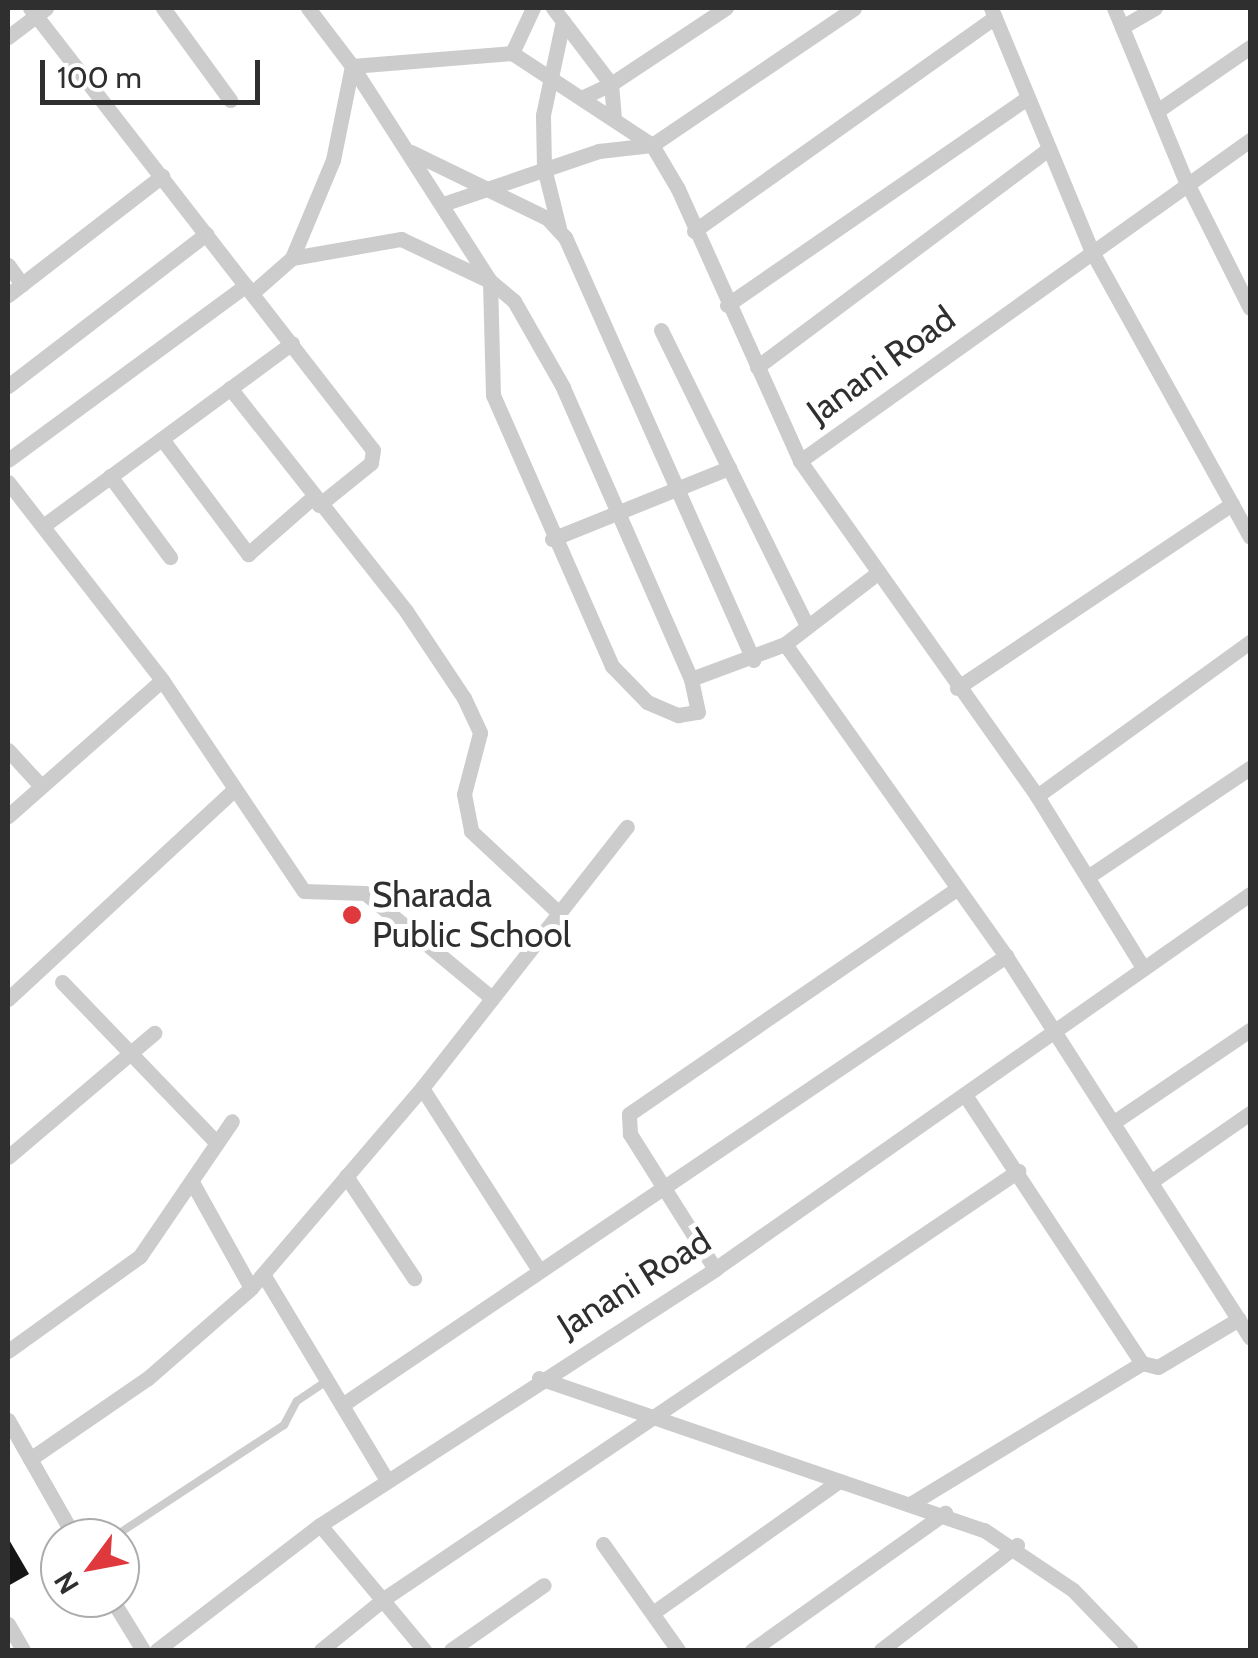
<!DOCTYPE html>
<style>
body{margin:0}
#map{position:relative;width:1258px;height:1658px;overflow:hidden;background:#fff;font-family:Cabin,sans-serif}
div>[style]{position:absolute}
.building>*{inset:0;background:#161616}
.service>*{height:8px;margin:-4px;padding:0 4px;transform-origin:4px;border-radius:4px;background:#ccc}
.minor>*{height:15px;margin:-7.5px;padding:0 7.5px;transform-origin:7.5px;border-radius:7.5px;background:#ccc}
.dots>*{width:28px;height:28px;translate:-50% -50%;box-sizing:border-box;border:5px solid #fff;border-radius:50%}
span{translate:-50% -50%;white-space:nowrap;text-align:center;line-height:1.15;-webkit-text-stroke:10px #fff;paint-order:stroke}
.street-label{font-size:35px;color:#2f2f2f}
.poi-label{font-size:35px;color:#2f2f2f}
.left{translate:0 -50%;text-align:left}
.frame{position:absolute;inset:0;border:10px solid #2f2f2f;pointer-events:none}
.north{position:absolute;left:40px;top:1518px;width:100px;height:100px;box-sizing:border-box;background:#fff;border:2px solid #acacac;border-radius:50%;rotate:238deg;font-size:28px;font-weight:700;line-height:40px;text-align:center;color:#2f2f2f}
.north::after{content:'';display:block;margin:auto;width:35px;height:45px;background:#df393d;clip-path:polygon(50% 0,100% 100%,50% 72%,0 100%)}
.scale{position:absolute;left:40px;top:60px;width:220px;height:45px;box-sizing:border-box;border:5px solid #2f2f2f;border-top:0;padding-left:12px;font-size:30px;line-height:35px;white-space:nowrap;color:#2f2f2f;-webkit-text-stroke:8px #fff;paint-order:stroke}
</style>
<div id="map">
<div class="building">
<div style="clip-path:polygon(8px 1538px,29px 1574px,8px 1586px)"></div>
</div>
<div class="service">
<div style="left:112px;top:1538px;width:206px;rotate:-33.3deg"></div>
<div style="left:284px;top:1425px;width:27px;rotate:-62deg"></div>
<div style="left:297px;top:1401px;width:36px;rotate:-34deg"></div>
</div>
<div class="minor">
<div style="left:30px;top:8px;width:559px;rotate:52.19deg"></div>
<div style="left:373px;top:450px;width:13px;rotate:99deg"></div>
<div style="left:371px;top:463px;width:67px;rotate:141.1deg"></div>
<div style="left:163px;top:8px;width:114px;rotate:53.9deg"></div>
<div style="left:308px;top:8px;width:73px;rotate:52.8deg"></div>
<div style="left:352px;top:66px;width:161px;rotate:-4.6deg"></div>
<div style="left:512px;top:53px;width:168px;rotate:33.3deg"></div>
<div style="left:652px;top:145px;width:51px;rotate:59.4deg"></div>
<div style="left:678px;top:189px;width:298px;rotate:65.8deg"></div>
<div style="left:800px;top:461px;width:410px;rotate:54.7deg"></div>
<div style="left:1037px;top:796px;width:200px;rotate:58.3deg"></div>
<div style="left:553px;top:8px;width:96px;rotate:52.7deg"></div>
<div style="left:611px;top:84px;width:33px;rotate:155deg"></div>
<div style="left:991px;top:8px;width:262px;rotate:67.5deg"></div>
<div style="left:1091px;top:250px;width:328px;rotate:61deg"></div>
<div style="left:1114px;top:8px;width:185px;rotate:67.5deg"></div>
<div style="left:1185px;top:179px;width:144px;rotate:63.3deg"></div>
<div style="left:1122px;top:27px;width:38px;rotate:-30deg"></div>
<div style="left:8px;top:37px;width:48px;rotate:-37.3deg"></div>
<div style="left:512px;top:53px;width:50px;rotate:-65deg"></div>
<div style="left:1157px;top:111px;width:113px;rotate:-34.5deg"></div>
<div style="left:614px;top:118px;width:34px;rotate:-95deg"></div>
<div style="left:611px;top:84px;width:138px;rotate:-33.5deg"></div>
<div style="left:411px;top:152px;width:151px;rotate:25.9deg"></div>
<div style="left:547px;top:218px;width:26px;rotate:47deg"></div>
<div style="left:565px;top:237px;width:463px;rotate:66deg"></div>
<div style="left:443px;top:204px;width:165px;rotate:-18.8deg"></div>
<div style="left:599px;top:151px;width:53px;rotate:-6.5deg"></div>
<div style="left:652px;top:145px;width:244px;rotate:-34.1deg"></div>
<div style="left:559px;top:228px;width:62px;rotate:-104deg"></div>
<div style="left:544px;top:168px;width:53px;rotate:-91.1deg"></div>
<div style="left:543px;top:115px;width:96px;rotate:-78deg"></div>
<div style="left:694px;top:231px;width:369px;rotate:-35.4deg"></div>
<div style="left:292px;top:258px;width:111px;rotate:-9.9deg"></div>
<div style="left:401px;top:239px;width:98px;rotate:25.3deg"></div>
<div style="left:490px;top:281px;width:114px;rotate:88.5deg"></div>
<div style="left:493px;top:395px;width:296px;rotate:66.3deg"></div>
<div style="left:612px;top:666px;width:50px;rotate:45.8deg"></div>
<div style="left:647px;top:702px;width:34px;rotate:23deg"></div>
<div style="left:678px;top:715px;width:20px;rotate:-9deg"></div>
<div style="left:698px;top:712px;width:34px;rotate:-102deg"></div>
<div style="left:691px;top:679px;width:319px;rotate:-113.7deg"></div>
<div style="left:563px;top:387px;width:99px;rotate:-119.7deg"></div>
<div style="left:514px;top:301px;width:31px;rotate:-140deg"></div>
<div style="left:490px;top:281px;width:255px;rotate:-122.7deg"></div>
<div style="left:8px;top:265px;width:24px;rotate:54deg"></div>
<div style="left:252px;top:293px;width:53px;rotate:-41.2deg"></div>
<div style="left:292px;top:258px;width:106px;rotate:-67.3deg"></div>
<div style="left:333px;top:160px;width:96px;rotate:-78.6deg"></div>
<div style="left:8px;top:295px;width:195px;rotate:-37.7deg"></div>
<div style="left:727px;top:305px;width:364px;rotate:-34.6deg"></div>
<div style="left:661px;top:330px;width:154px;rotate:63.8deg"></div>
<div style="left:757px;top:367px;width:361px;rotate:-36.8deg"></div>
<div style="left:8px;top:386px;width:250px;rotate:-37.5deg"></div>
<div style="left:230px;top:388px;width:284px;rotate:51.7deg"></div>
<div style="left:406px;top:611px;width:105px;rotate:56.3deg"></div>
<div style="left:464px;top:698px;width:38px;rotate:65deg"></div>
<div style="left:480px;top:733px;width:63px;rotate:104.7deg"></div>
<div style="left:464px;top:794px;width:38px;rotate:79deg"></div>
<div style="left:471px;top:831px;width:122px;rotate:43deg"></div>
<div style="left:162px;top:439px;width:144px;rotate:53.2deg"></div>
<div style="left:248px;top:554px;width:86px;rotate:-41.2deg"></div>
<div style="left:8px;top:460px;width:295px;rotate:-36.3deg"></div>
<div style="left:800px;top:461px;width:553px;rotate:-35.5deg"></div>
<div style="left:110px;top:476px;width:101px;rotate:53.5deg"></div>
<div style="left:8px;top:482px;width:251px;rotate:52.1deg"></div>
<div style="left:162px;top:680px;width:254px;rotate:56.1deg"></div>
<div style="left:304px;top:891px;width:61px;rotate:1.9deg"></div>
<div style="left:365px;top:893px;width:165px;rotate:39.6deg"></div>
<div style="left:43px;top:526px;width:309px;rotate:-36.3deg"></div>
<div style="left:552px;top:539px;width:191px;rotate:-21.9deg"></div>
<div style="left:729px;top:468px;width:176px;rotate:63.7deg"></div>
<div style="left:785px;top:644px;width:382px;rotate:54.7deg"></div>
<div style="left:1006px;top:956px;width:453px;rotate:57.4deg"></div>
<div style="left:691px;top:679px;width:100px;rotate:-20.4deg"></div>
<div style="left:785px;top:644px;width:118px;rotate:-37.5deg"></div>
<div style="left:957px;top:688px;width:331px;rotate:-33.8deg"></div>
<div style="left:8px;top:750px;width:49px;rotate:47.5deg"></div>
<div style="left:1037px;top:796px;width:263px;rotate:-35.9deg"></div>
<div style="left:8px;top:816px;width:205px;rotate:-41.4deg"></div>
<div style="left:1089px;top:876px;width:194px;rotate:-33.9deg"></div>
<div style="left:62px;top:982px;width:223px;rotate:46.1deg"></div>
<div style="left:8px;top:999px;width:309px;rotate:-42.8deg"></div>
<div style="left:422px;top:1088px;width:216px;rotate:57.3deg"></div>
<div style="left:967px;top:1098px;width:318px;rotate:56.6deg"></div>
<div style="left:1142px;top:1363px;width:16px;rotate:14deg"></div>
<div style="left:1158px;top:1367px;width:94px;rotate:-30.7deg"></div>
<div style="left:1114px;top:1122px;width:164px;rotate:-34.1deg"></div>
<div style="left:8px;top:1157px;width:192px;rotate:-40.3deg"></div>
<div style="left:346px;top:1176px;width:123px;rotate:56.3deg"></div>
<div style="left:1152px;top:1181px;width:119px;rotate:-34.8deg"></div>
<div style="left:192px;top:1182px;width:121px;rotate:60.9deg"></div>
<div style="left:715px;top:1269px;width:160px;rotate:-122.2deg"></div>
<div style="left:630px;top:1134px;width:20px;rotate:-93deg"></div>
<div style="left:629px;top:1114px;width:394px;rotate:-34.5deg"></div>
<div style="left:263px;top:1274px;width:240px;rotate:59deg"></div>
<div style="left:8px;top:1351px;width:163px;rotate:-35.7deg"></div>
<div style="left:140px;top:1256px;width:163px;rotate:-55.7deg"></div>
<div style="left:539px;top:1378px;width:470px;rotate:18.9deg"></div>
<div style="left:984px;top:1530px;width:107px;rotate:34deg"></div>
<div style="left:1073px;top:1590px;width:83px;rotate:46deg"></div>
<div style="left:342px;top:1405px;width:802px;rotate:-34.07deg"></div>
<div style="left:8px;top:1420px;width:136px;rotate:60.4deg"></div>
<div style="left:30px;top:1459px;width:143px;rotate:-34.5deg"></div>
<div style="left:148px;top:1378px;width:137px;rotate:-41.1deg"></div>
<div style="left:251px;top:1288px;width:263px;rotate:-49.5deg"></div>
<div style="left:422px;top:1088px;width:332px;rotate:-51.9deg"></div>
<div style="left:912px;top:1503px;width:269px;rotate:-31.3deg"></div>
<div style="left:320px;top:1525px;width:163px;rotate:50.2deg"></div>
<div style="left:603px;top:1544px;width:130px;rotate:54.7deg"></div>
<div style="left:111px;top:1598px;width:61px;rotate:58.4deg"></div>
<div style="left:654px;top:1612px;width:227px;rotate:-35.3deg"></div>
<div style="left:8px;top:1624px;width:30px;rotate:60deg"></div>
<div style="left:157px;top:1650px;width:205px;rotate:-37.5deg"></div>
<div style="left:320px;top:1525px;width:471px;rotate:-32.9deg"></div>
<div style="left:715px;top:1269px;width:653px;rotate:-35.03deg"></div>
<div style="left:321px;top:1650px;width:82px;rotate:-39.1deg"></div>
<div style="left:385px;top:1598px;width:764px;rotate:-34deg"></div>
<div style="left:451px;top:1650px;width:113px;rotate:-35deg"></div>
<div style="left:752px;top:1650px;width:237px;rotate:-35.4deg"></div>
<div style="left:881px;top:1650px;width:172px;rotate:-37.7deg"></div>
</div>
<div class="dots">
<div style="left:352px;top:915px;background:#df393d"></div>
</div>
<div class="street-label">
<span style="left:881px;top:365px;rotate:-36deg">Janani Road</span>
<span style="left:634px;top:1283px;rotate:-32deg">Janani Road</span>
</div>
<div class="poi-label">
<span class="left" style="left:372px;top:915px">Sharada<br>Public School</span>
</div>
<div class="frame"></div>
<div class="north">N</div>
<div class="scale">100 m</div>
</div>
